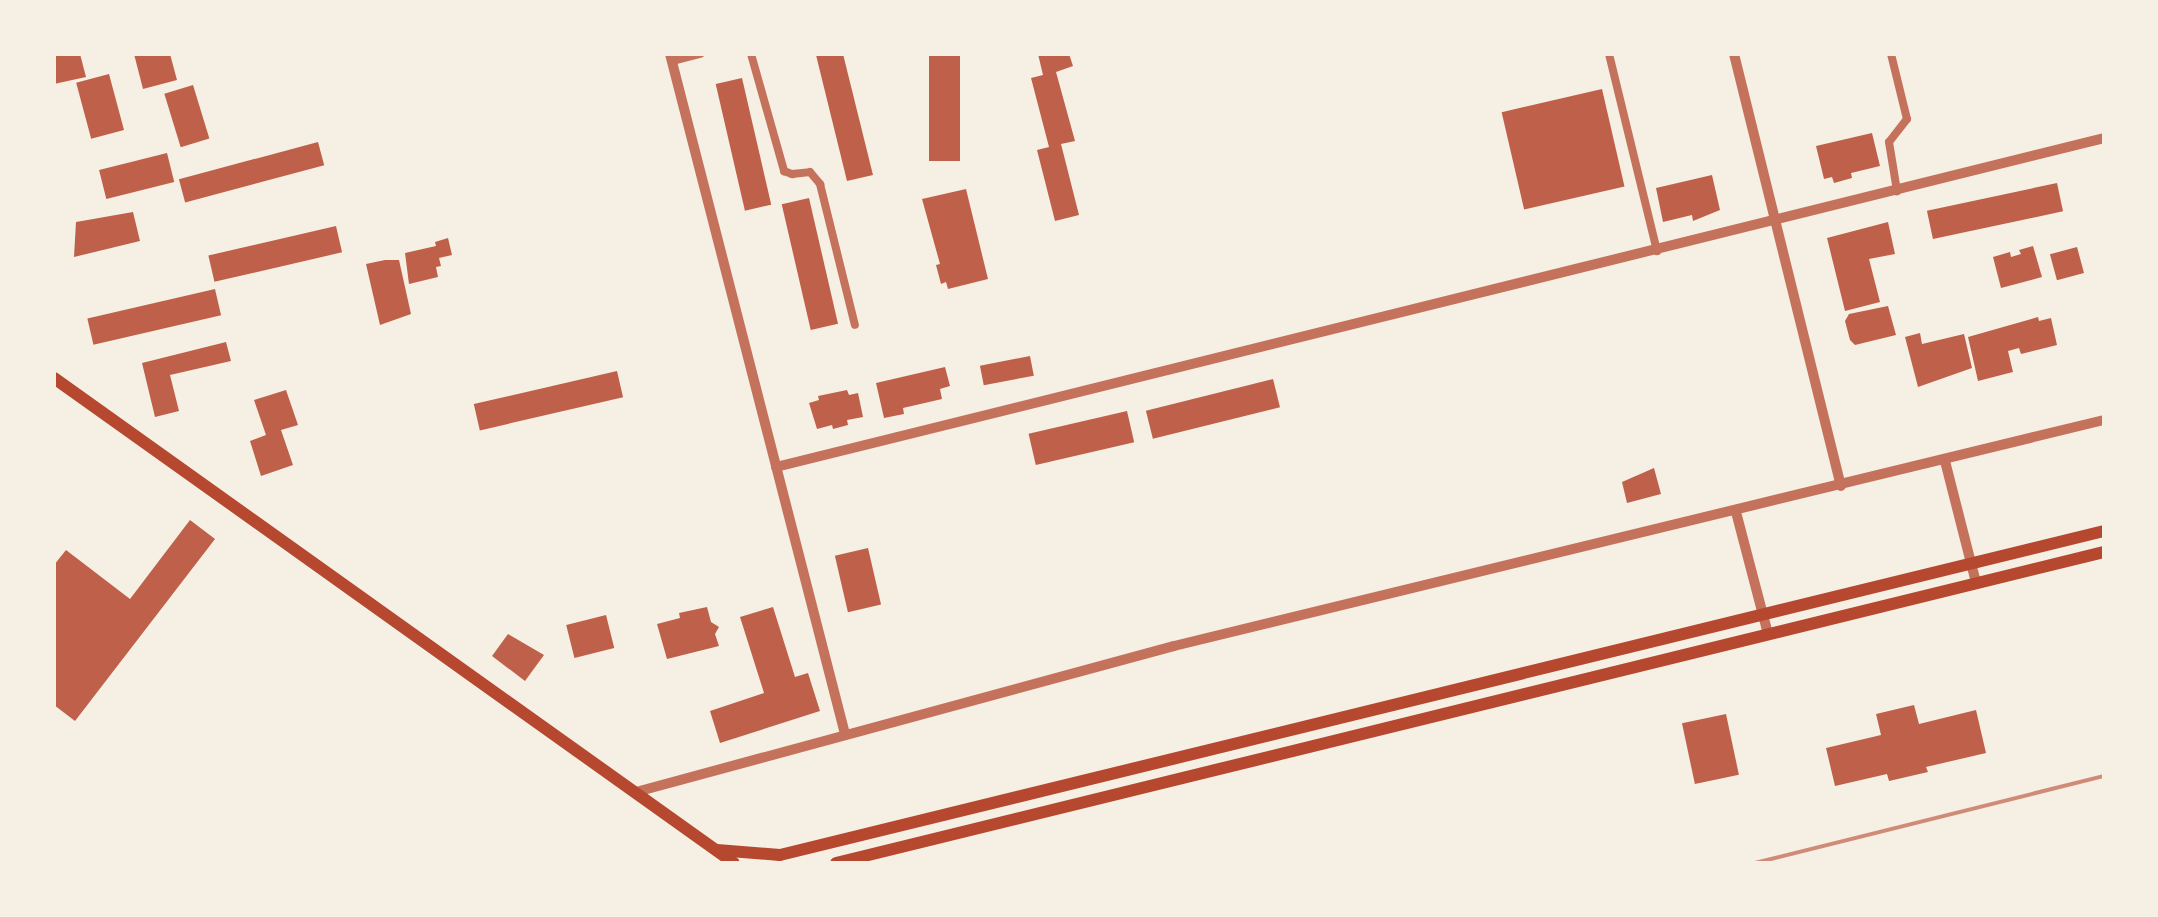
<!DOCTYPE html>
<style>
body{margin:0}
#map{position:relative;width:2158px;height:917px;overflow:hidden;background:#f6efe4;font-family:Merriweather,serif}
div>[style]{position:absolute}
.building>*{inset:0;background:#bf614a;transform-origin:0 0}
.minor>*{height:8px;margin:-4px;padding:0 4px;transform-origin:4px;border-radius:4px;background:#c5725c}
.tertiary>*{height:10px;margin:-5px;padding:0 5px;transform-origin:5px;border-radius:5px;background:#c5725c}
.primary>*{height:12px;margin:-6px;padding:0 6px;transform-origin:6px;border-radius:6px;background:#b5482f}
.rail>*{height:4px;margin:-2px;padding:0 2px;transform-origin:2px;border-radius:2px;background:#cf8b77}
span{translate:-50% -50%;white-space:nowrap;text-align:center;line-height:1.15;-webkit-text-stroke:8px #f6efe4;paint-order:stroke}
.frame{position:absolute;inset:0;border:56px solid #f6efe4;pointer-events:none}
</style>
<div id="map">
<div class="building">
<div style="clip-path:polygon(54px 54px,80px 54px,86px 77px,54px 84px)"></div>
<div style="clip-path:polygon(134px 54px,170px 54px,177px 80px,143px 89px)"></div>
<div style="clip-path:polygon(820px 54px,843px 54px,873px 175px,847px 181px,816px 55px)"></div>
<div style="left:929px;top:54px;width:31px;height:107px"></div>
<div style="clip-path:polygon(1038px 54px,1069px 54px,1073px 66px,1056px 72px,1075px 141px,1061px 144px,1079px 215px,1055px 221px,1037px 150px,1049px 147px,1031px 78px,1043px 75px)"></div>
<div style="left:109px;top:74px;width:58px;height:34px;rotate:75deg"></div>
<div style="left:742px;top:78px;width:130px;height:27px;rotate:77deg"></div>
<div style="left:193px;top:85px;width:56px;height:30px;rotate:73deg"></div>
<div style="left:1602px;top:89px;width:100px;height:103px;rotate:77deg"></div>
<div style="clip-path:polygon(1872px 133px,1880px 166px,1851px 173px,1852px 178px,1834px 183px,1832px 177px,1824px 179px,1816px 146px)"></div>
<div style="left:318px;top:142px;width:24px;height:144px;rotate:75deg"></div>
<div style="left:167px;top:153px;width:30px;height:70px;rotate:76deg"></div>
<div style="clip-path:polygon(1712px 175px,1720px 210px,1693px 221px,1692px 215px,1663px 222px,1656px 188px)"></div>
<div style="left:2057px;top:183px;width:29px;height:133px;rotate:78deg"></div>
<div style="clip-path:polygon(966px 189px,988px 279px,948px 289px,946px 282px,941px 284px,936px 265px,940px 264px,922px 199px)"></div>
<div style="left:809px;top:198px;width:129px;height:28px;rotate:77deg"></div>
<div style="clip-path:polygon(133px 212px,140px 241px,74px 257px,76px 222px)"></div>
<div style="clip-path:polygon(1888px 222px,1895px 254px,1869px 259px,1880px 302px,1845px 311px,1827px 238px)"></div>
<div style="left:336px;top:226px;width:27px;height:131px;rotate:77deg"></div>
<div style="clip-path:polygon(448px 238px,452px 255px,439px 258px,441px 266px,436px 267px,438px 277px,409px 284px,405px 253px,436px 246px,435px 242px)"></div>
<div style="clip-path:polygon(2033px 246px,2042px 277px,2001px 288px,1993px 257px,2010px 252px,2011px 257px,2021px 254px,2019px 250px)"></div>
<div style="left:2077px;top:247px;width:27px;height:28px;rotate:75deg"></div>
<div style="clip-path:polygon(385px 260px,399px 260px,411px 314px,380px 325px,366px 264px)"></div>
<div style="left:215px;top:289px;width:27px;height:131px;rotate:77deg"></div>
<div style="clip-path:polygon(1888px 306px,1896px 335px,1855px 345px,1850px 340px,1845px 321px,1849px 314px)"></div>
<div style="clip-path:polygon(2038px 317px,2039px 321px,2051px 318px,2057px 345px,2021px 354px,2019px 348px,2008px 351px,2013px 372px,1978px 381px,1968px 337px)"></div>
<div style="clip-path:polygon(1920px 333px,1922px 344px,1964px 334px,1972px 368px,1918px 387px,1905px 337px)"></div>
<div style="clip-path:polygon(226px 342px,231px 361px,170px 375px,179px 411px,155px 417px,142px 363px)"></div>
<div style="left:1030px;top:356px;width:20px;height:51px;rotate:79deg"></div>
<div style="clip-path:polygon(945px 367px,950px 386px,940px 389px,942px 399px,903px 408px,904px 414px,884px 418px,876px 383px)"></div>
<div style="left:617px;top:371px;width:27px;height:147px;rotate:77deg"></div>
<div style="left:1273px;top:379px;width:29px;height:131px;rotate:76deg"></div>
<div style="clip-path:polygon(286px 390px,298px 425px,281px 430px,293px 465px,261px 476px,250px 441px,266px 435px,254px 400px)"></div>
<div style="clip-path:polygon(847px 390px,849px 395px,858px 393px,863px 417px,847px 420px,848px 425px,833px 429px,832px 425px,817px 429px,809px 403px,819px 400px,818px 396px)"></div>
<div style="left:1127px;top:411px;width:32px;height:101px;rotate:77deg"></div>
<div style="clip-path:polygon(1654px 468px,1661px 494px,1627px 503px,1622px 482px)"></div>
<div style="clip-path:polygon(190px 520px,215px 539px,75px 721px,54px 705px,54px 565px,66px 550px,130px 599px)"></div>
<div style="left:868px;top:548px;width:58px;height:34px;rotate:77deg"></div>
<div style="clip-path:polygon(707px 607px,711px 622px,719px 627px,715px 634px,719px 646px,667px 659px,657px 624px,680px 618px,679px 613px)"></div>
<div style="clip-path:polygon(773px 607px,795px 677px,808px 673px,820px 711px,720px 743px,710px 711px,764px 693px,740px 617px)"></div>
<div style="left:606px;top:615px;width:34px;height:41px;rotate:76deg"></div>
<div style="clip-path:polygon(508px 634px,544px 655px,525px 681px,492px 656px)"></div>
<div style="clip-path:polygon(1914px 705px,1919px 724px,1976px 710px,1986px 753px,1926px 767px,1928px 772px,1889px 781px,1887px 774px,1835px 786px,1826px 748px,1881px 735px,1876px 714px)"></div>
<div style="left:1726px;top:714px;width:62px;height:45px;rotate:78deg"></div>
</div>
<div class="minor">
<div style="left:751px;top:54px;width:122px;rotate:74.2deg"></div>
<div style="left:784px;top:171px;width:9px;rotate:21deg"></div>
<div style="left:792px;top:174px;width:18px;rotate:-6deg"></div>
<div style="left:810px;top:172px;width:16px;rotate:50deg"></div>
<div style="left:820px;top:184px;width:145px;rotate:76.1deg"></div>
<div style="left:1609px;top:54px;width:203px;rotate:76.3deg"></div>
<div style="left:1891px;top:54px;width:67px;rotate:76.2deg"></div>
<div style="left:1907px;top:119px;width:29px;rotate:128deg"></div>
<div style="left:1889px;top:142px;width:50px;rotate:80.7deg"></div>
<div style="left:672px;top:61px;width:29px;rotate:-14deg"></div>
</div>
<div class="tertiary">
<div style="left:670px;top:54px;width:702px;rotate:75.57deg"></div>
<div style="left:1734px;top:54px;width:445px;rotate:76.1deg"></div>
<div style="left:1945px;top:461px;width:126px;rotate:75.7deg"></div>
<div style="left:776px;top:467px;width:1368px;rotate:-13.91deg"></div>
<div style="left:1736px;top:512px;width:126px;rotate:75.3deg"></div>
<div style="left:636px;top:792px;width:557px;rotate:-15.18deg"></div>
<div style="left:1174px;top:646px;width:957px;rotate:-13.66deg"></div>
</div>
<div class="primary">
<div style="left:54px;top:378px;width:835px;rotate:35.5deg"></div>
<div style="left:717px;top:850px;width:63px;rotate:4.5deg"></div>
<div style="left:780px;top:855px;width:1363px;rotate:-13.75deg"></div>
<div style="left:836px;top:863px;width:1306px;rotate:-13.78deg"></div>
</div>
<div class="rail">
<div style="left:1755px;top:863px;width:360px;rotate:-14deg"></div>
</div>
<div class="frame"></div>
</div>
